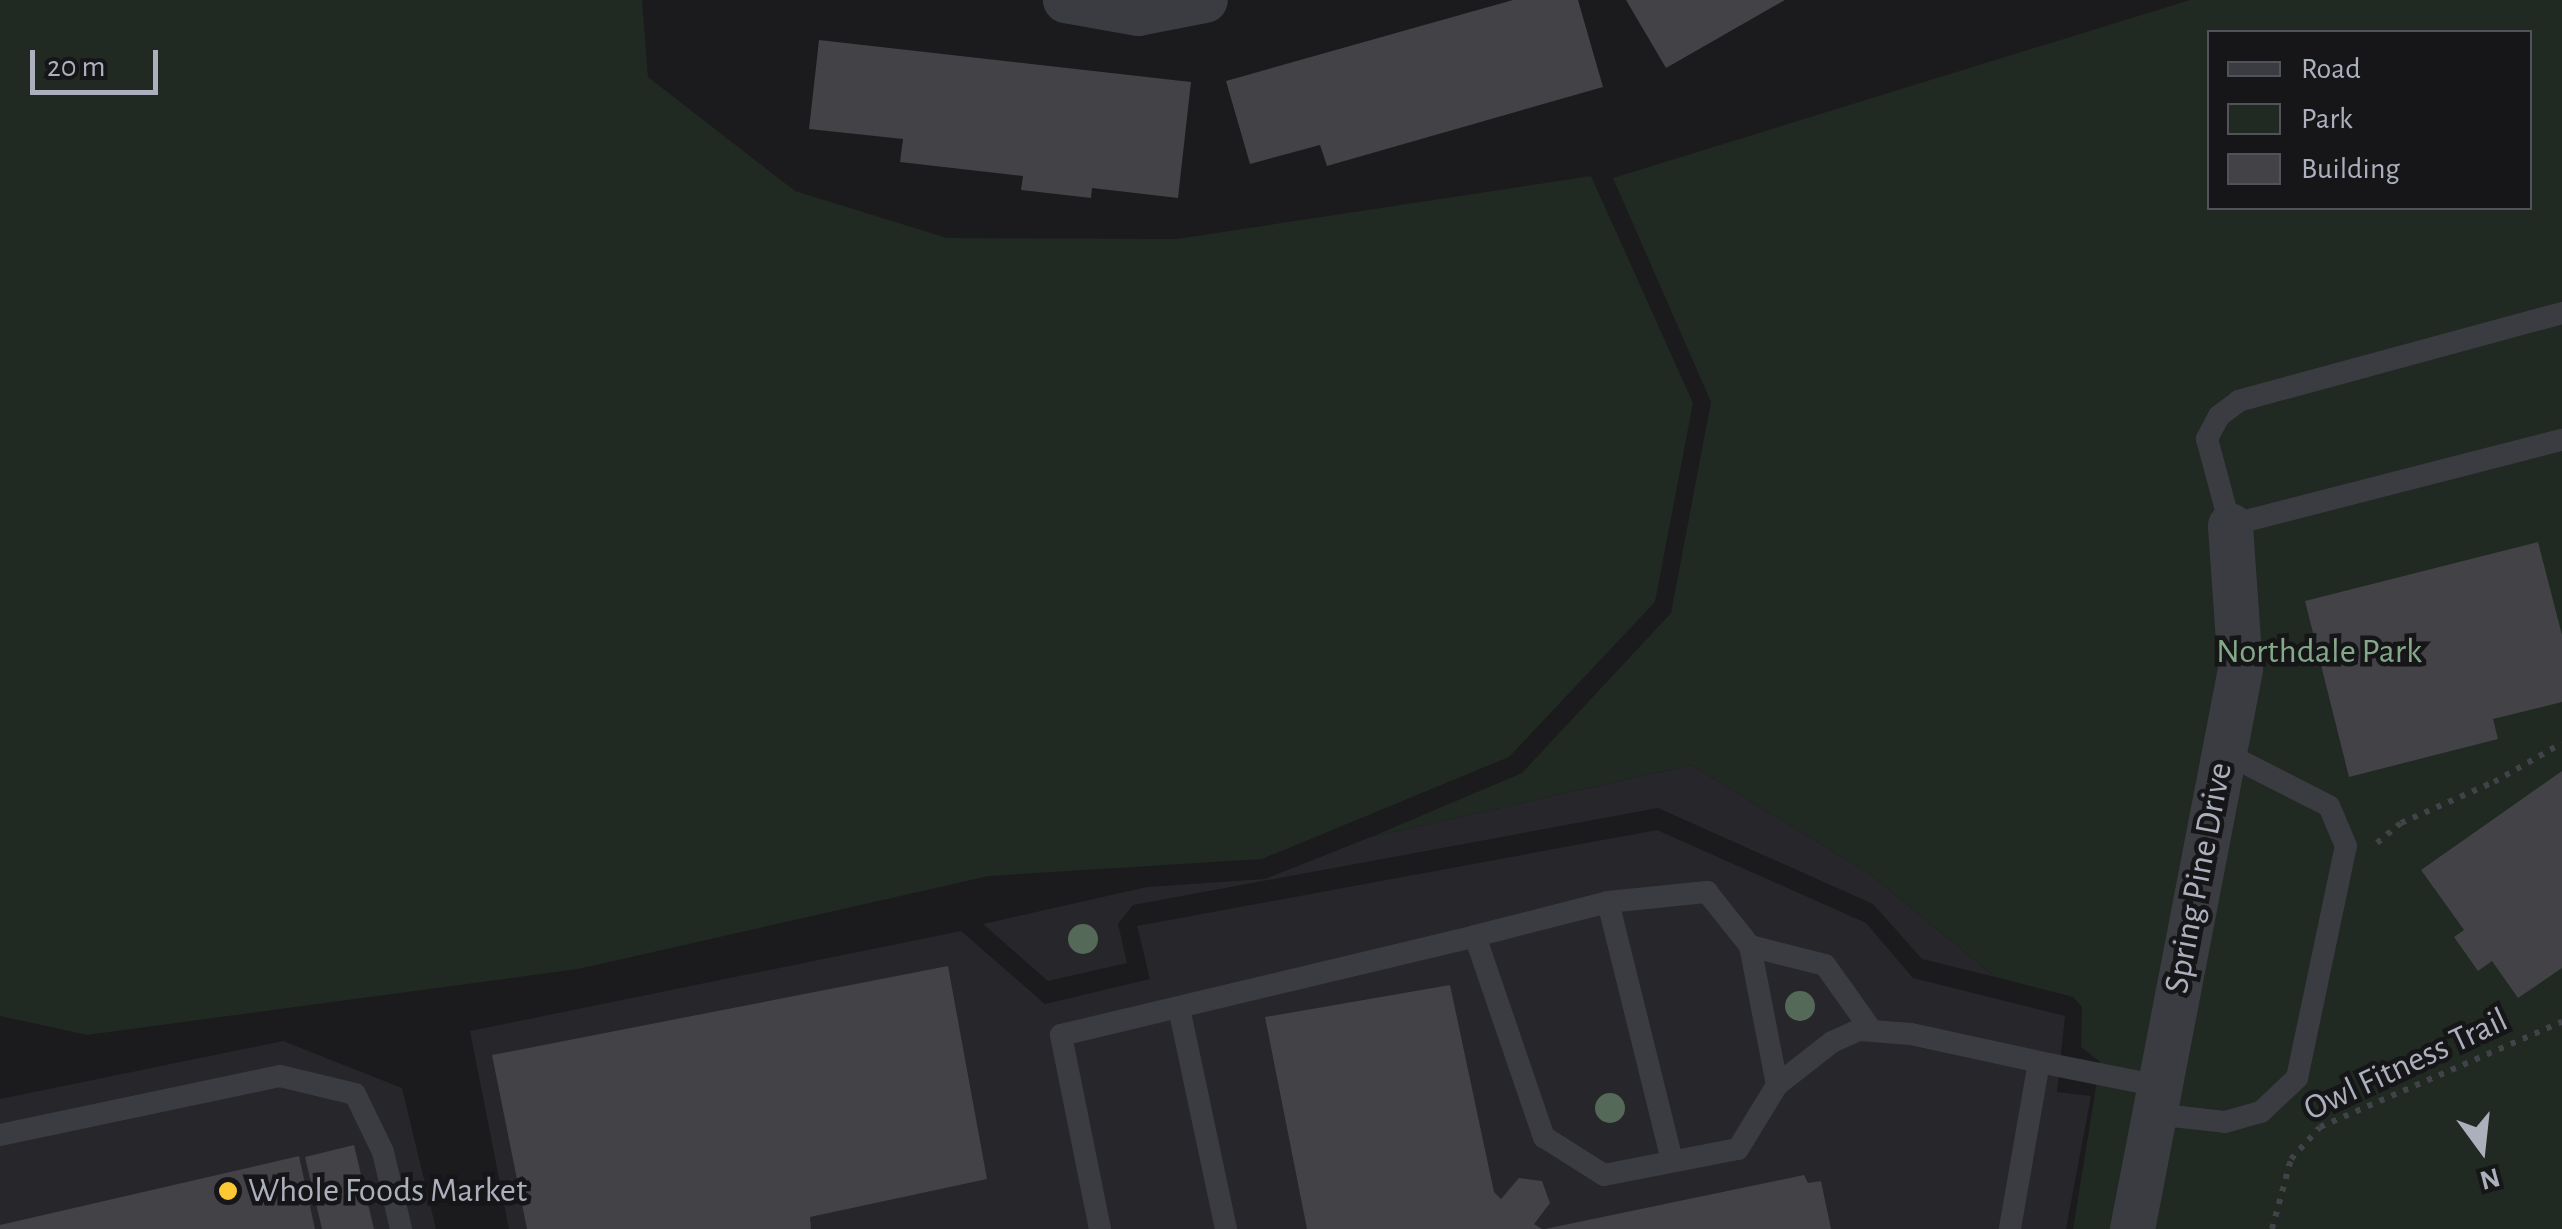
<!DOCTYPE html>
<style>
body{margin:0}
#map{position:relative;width:2562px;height:1229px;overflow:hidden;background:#1b1a1d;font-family:"Alegreya Sans",sans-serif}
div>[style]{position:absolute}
.built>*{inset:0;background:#27262a}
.green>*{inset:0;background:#202922}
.building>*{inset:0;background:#424247}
.path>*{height:6px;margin-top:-3px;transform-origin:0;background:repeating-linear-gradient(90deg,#414349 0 5px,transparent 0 13px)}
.service>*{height:22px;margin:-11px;padding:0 11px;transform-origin:11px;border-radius:11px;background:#3b3c42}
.minor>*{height:45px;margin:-22.5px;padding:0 22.5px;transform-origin:22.5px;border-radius:22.5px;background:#3b3c42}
.trees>*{width:30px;height:30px;margin:-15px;border-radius:50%;background:#546958}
.dots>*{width:28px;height:28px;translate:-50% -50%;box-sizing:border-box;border:5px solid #161518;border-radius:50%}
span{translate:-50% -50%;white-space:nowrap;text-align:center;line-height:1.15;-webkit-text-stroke:9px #161518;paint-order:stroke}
.park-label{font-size:35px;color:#83a988}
.street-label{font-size:35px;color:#acb0bd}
.poi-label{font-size:35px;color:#acb0bd}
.left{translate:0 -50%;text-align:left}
.legend{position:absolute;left:2207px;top:30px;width:325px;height:180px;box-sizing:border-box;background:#161518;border:2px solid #52535a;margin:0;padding:12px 18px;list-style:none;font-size:30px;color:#acb0bd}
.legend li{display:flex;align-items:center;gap:20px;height:50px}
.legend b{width:50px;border:2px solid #52535a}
.north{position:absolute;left:2432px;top:1099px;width:100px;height:100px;-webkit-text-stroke:8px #161518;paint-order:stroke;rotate:165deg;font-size:28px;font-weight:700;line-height:40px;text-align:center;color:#acb0bd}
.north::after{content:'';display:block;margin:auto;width:35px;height:45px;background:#acb0bd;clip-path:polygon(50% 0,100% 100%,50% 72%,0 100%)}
.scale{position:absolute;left:30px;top:50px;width:128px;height:45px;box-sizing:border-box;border:5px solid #acb0bd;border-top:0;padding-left:12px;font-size:30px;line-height:35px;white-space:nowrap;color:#acb0bd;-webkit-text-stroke:8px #161518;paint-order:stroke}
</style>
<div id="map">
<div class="built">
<div style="clip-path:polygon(1691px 765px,1870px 874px,1995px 977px,1922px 959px,1873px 904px,1658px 808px,1133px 905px,1118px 924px,1127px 963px,1048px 981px,983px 924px,1147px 887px,1265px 879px,1371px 837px)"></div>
<div style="clip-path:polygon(1657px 830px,1866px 923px,1913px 978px,2065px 1016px,2057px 1092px,2091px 1096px,2066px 1229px,509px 1229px,470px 1031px,961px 931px,1045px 1004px,1150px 979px,1137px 926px)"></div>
<div style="clip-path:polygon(283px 1041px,402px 1088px,436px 1229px,0 1229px,0 1099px)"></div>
</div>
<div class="green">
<div style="clip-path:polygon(0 0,642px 0,648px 77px,795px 191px,947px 238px,1177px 239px,1591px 176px,1693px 403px,1655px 602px,1509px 757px,1262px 859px,989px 876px,578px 969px,87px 1035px,0 1016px)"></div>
<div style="clip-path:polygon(evenodd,2190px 0,2562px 0,2562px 1229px,2073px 1229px,2100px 1062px,2081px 1047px,2082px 1007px,2073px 997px,1995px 977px,1870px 874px,1691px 765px,1371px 837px,1522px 773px,1671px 613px,1711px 402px,1613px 178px,2190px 0,2210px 32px,2530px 32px,2530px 208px,2210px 208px,2210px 32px)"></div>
</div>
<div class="building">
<div style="clip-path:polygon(1513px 0,1578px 0,1603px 87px,1327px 166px,1320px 145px,1250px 164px,1226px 81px)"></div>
<div style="clip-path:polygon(1626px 0,1785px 0,1666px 68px)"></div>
<div style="clip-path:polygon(819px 40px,1191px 82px,1178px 198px,1092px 188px,1091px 198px,1021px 190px,1023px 176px,900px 162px,903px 139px,809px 129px)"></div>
<div style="clip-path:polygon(2538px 542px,2562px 635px,2562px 702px,2493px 719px,2498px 739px,2349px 777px,2305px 601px)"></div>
<div style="clip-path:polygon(2562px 771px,2562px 968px,2518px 998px,2492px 961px,2478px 971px,2454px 937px,2464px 930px,2421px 870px)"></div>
<div style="clip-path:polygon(948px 966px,987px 1179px,810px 1217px,811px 1229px,527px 1229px,492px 1055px)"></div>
<div style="clip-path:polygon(1450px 985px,1494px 1192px,1501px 1199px,1519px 1178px,1542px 1181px,1550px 1203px,1534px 1224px,1542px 1229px,1307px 1229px,1265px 1017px)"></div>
<div style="clip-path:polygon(354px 1145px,374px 1229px,322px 1229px,305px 1157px)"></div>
<div style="clip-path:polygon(299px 1156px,315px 1229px,0 1229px,0 1225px)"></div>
<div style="clip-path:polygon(1804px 1175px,1808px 1183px,1821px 1181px,1831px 1229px,1545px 1229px)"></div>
</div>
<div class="path">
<div style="left:2377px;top:843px;width:31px;rotate:-40deg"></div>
<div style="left:2401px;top:823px;width:102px;rotate:-23.8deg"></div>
<div style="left:2494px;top:782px;width:78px;rotate:-29.8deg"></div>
<div style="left:2272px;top:1229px;width:73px;rotate:-74.8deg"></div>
<div style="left:2291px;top:1159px;width:43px;rotate:-47.8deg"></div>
<div style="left:2320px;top:1127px;width:264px;rotate:-23.5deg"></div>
</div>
<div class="service">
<div style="left:2562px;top:313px;width:335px;rotate:164.8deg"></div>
<div style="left:2239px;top:401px;width:25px;rotate:143deg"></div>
<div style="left:2219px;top:416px;width:26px;rotate:118deg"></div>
<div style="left:2207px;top:439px;width:89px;rotate:75deg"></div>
<div style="left:2230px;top:525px;width:343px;rotate:-14.4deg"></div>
<div style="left:1608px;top:902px;width:100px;rotate:-5.8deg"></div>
<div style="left:1707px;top:892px;width:69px;rotate:51.5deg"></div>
<div style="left:1750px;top:946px;width:142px;rotate:79deg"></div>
<div style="left:1475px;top:936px;width:137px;rotate:-14.3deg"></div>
<div style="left:1608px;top:902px;width:267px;rotate:76.1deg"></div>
<div style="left:1750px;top:946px;width:77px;rotate:14.2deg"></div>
<div style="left:1825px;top:965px;width:77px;rotate:54.5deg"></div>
<div style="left:1179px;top:1008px;width:226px;rotate:78deg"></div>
<div style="left:2039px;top:1062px;width:122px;rotate:11.3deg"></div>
<div style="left:2154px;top:1114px;width:71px;rotate:6.4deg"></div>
<div style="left:2225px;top:1122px;width:37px;rotate:-16deg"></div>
<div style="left:2261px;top:1112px;width:50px;rotate:-43.4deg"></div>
<div style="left:2297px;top:1078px;width:237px;rotate:-78.1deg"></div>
<div style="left:2346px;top:846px;width:43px;rotate:-113deg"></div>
<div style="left:2329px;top:806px;width:119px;rotate:-153deg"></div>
<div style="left:0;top:1135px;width:286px;rotate:-11.9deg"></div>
<div style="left:280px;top:1076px;width:77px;rotate:13.5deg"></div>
<div style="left:355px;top:1094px;width:64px;rotate:64.2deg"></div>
<div style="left:383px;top:1152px;width:79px;rotate:76.8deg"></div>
<div style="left:1100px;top:1229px;width:198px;rotate:-101.4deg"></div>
<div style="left:1061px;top:1035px;width:426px;rotate:-13.4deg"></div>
<div style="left:1475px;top:936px;width:213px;rotate:71.1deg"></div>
<div style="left:1544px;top:1137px;width:71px;rotate:32.3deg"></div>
<div style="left:1604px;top:1175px;width:136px;rotate:-11deg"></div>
<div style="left:1738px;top:1149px;width:75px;rotate:-58.6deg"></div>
<div style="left:1777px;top:1085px;width:70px;rotate:-38deg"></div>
<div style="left:1832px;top:1042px;width:30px;rotate:-24deg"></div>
<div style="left:1859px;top:1030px;width:52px;rotate:4.4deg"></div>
<div style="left:1911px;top:1034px;width:131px;rotate:12.3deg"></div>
<div style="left:2039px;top:1062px;width:169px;rotate:99.9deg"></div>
</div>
<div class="minor">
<div style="left:1065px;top:0;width:74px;rotate:10.1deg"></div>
<div style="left:1138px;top:13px;width:68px;rotate:-11deg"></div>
<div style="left:2132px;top:1229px;width:570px;rotate:-79.08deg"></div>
<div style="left:2240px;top:669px;width:144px;rotate:-94deg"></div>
</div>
<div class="trees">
<div style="left:1083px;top:939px"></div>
<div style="left:1800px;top:1006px"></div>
<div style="left:1610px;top:1108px"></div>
</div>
<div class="dots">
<div style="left:228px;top:1191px;background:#fcc833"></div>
</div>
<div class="park-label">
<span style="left:2319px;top:652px">Northdale Park</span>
</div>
<div class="street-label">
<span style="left:2199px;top:878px;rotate:-79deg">Spring Pine Drive</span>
<span style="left:2406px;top:1065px;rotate:-25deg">Owl Fitness Trail</span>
</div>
<div class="poi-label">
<span class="left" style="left:248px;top:1191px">Whole Foods Market</span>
</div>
<ul class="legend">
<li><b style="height:12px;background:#3b3c42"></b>Road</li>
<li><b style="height:28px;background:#202922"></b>Park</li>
<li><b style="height:28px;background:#424247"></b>Building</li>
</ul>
<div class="north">N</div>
<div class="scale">20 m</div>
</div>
